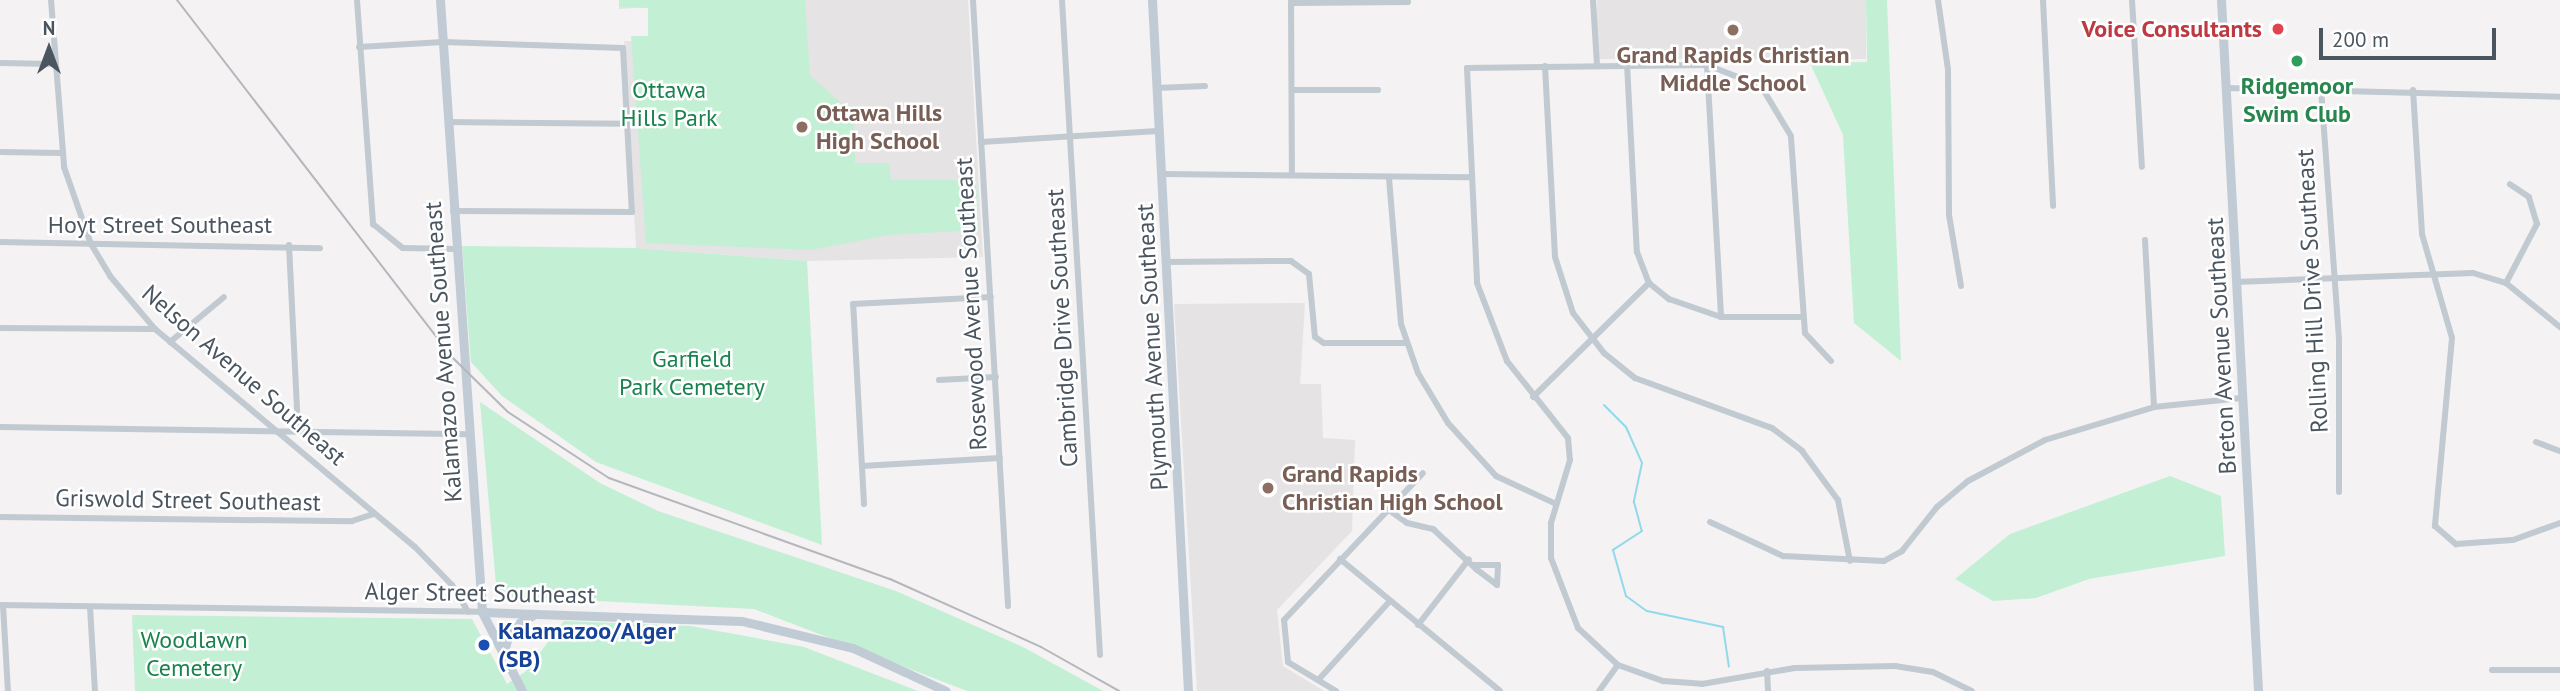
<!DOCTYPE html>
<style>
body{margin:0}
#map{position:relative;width:2560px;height:691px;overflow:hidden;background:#f4f2f2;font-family:"PT Sans",sans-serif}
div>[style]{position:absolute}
.education>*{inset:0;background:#e5e3e4;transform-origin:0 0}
.green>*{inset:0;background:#c3f0d4}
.stream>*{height:2px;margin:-1px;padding:0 1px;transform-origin:1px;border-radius:1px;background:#91d9eb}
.street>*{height:6px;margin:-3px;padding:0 3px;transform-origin:3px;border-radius:3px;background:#c1c9d1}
.secondary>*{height:9px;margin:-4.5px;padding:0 4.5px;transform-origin:4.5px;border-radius:4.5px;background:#c1cbd5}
.rail>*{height:2px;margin:-1px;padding:0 1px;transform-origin:1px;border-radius:1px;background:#b5b7bc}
.dots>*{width:19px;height:19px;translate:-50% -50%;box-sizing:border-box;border:4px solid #fff;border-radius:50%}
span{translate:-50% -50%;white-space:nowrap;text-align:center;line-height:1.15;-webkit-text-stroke:5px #fff;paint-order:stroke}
.health-label{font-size:24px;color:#be3a42;font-weight:700}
.right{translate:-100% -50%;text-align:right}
.education-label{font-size:24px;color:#785e54;font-weight:700}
.left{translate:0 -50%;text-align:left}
.leisure-label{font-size:24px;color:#27864d;font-weight:700}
.park-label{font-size:24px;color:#1a824e}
.street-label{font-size:24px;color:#4a5560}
.transit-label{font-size:24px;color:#164399;font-weight:700}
.north{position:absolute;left:14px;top:14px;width:70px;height:70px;-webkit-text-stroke:5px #fff;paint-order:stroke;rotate:0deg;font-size:19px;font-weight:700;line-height:28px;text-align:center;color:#4a5560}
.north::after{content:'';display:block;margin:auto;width:24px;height:32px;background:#4a5560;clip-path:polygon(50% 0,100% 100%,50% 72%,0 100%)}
.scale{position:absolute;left:2319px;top:28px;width:177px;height:32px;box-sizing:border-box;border:4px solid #4a5560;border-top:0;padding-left:9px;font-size:21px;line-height:24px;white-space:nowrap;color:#4a5560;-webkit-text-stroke:5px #fff;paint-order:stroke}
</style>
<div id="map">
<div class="education">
<div style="clip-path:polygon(619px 0,968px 0,983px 257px,807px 261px,636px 248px,624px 41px,648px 41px,648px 7px,619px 9px)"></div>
<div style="left:1597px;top:0;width:269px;height:59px"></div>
<div style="clip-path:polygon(1305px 303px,1300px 384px,1321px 384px,1323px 438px,1355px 440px,1352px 531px,1277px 610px,1283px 666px,1324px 691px,1197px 691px,1174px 304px)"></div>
</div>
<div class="green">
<div style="clip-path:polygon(619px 0,805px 0,810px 75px,854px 115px,855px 163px,889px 163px,891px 180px,976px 180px,979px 230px,888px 235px,812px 250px,646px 243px,631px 36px,648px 36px,648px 8px,619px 7px)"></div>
<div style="clip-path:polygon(1866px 0,1887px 0,1901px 361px,1854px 323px,1843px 135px,1810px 63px,1867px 62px)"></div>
<div style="clip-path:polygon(462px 246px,636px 248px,807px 261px,822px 545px,596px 462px,502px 396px,471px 362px)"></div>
<div style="clip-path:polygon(480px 402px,600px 483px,658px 511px,896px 591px,1023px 647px,1103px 691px,967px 691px,754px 609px,497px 596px)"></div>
<div style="clip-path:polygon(2170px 476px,2221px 496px,2225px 556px,2089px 579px,2036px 598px,1993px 601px,1955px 579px,2010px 534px)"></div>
<div style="clip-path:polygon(132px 615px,472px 619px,507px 684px,525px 672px,564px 621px,691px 626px,804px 647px,918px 691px,135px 691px)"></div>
</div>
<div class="stream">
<div style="left:1604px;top:405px;width:31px;rotate:45deg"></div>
<div style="left:1626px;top:427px;width:39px;rotate:66deg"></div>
<div style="left:1642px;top:463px;width:40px;rotate:102deg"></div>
<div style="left:1634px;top:502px;width:30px;rotate:75deg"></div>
<div style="left:1642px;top:531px;width:35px;rotate:147deg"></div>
<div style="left:1613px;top:550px;width:48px;rotate:74.2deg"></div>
<div style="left:1626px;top:596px;width:26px;rotate:36deg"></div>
<div style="left:1647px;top:611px;width:78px;rotate:11.9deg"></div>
<div style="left:1723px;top:627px;width:40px;rotate:81.5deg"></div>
</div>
<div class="street">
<div style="left:51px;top:0;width:168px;rotate:85.5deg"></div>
<div style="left:64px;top:167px;width:82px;rotate:70.7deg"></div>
<div style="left:91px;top:244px;width:37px;rotate:59deg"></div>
<div style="left:110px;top:276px;width:70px;rotate:49.7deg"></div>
<div style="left:155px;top:329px;width:339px;rotate:40deg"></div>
<div style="left:415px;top:547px;width:53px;rotate:45.8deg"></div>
<div style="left:452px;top:585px;width:31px;rotate:59deg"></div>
<div style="left:357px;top:0;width:225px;rotate:85.9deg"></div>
<div style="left:373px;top:224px;width:38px;rotate:39deg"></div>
<div style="left:403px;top:248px;width:52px;rotate:1.1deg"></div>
<div style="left:973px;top:0;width:607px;rotate:86.69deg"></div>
<div style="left:1062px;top:0;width:656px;rotate:86.68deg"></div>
<div style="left:1291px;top:0;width:175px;rotate:89.7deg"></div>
<div style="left:1593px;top:0;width:65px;rotate:86.5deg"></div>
<div style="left:1938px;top:0;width:70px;rotate:81.8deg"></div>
<div style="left:1948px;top:69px;width:146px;rotate:89.6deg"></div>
<div style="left:1949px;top:215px;width:72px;rotate:80.4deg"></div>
<div style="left:2043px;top:0;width:206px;rotate:87.2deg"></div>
<div style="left:2132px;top:0;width:167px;rotate:86.6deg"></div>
<div style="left:1292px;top:3px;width:116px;rotate:-0.5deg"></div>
<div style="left:359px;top:47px;width:84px;rotate:-3.4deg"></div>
<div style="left:443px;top:42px;width:180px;rotate:1.9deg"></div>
<div style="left:623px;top:48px;width:164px;rotate:86.9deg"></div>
<div style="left:632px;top:212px;width:179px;rotate:-179.7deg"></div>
<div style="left:0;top:63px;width:54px;rotate:1.1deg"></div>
<div style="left:1627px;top:64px;width:188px;rotate:87deg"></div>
<div style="left:1637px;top:252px;width:33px;rotate:69deg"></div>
<div style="left:1649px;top:283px;width:26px;rotate:39deg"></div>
<div style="left:1669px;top:299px;width:55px;rotate:19.1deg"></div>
<div style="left:1721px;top:317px;width:81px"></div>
<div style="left:1707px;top:65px;width:252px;rotate:86.8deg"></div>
<div style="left:1545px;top:66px;width:191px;rotate:87deg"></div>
<div style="left:1555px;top:257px;width:59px;rotate:72.2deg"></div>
<div style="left:1573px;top:313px;width:51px;rotate:52.2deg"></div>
<div style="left:1604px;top:353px;width:40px;rotate:39deg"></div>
<div style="left:1635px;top:378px;width:146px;rotate:20.1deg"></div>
<div style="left:1772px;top:428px;width:38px;rotate:37deg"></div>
<div style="left:1802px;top:451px;width:61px;rotate:53.7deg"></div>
<div style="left:1838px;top:500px;width:62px;rotate:78.9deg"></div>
<div style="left:1156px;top:88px;width:49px;rotate:-2.3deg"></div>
<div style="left:2227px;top:88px;width:333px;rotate:1.5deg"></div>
<div style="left:2321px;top:88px;width:253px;rotate:85.9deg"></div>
<div style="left:2339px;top:340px;width:152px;rotate:90deg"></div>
<div style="left:1292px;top:90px;width:86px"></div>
<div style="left:2413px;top:90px;width:144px;rotate:86.4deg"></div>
<div style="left:2422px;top:234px;width:108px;rotate:73.9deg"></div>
<div style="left:2452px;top:338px;width:189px;rotate:95.2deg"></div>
<div style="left:2435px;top:526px;width:28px;rotate:41deg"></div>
<div style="left:2456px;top:544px;width:57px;rotate:-4deg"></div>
<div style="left:2513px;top:540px;width:50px;rotate:-19.9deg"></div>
<div style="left:448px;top:122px;width:179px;rotate:0.6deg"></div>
<div style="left:981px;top:142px;width:177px;rotate:-3.6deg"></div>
<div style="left:0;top:152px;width:61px;rotate:0.9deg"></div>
<div style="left:1161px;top:174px;width:308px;rotate:0.6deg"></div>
<div style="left:1389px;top:178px;width:146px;rotate:85.3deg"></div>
<div style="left:1401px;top:324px;width:52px;rotate:70.9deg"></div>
<div style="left:1418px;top:373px;width:58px;rotate:59deg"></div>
<div style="left:1448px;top:423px;width:72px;rotate:47.8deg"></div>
<div style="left:1496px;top:476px;width:66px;rotate:25deg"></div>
<div style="left:2145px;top:240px;width:167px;rotate:86.9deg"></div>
<div style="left:0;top:242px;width:320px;rotate:1.1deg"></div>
<div style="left:289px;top:245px;width:187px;rotate:87.2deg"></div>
<div style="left:1166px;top:262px;width:125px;rotate:-0.5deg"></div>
<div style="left:1291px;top:261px;width:22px;rotate:36deg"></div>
<div style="left:1309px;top:274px;width:63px;rotate:84.6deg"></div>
<div style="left:1315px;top:337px;width:11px;rotate:34deg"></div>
<div style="left:1324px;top:343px;width:81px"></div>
<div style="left:2236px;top:282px;width:237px;rotate:-2.2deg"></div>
<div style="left:2473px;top:273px;width:34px;rotate:17deg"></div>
<div style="left:2506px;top:283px;width:70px;rotate:39.2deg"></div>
<div style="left:2506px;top:283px;width:67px;rotate:-62.3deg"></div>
<div style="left:2537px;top:224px;width:28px;rotate:-107deg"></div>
<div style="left:2529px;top:197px;width:23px;rotate:-146deg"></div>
<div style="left:0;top:328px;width:155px;rotate:0.4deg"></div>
<div style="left:170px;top:342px;width:70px;rotate:-39.8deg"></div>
<div style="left:1831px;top:361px;width:38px;rotate:-133deg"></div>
<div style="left:1805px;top:333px;width:197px;rotate:-94.1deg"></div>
<div style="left:1791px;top:136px;width:58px;rotate:-121deg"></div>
<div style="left:1761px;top:86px;width:58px;rotate:-158.7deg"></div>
<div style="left:1707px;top:65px;width:240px;rotate:179.3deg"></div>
<div style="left:1467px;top:68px;width:215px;rotate:87.3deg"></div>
<div style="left:1477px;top:283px;width:84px;rotate:69deg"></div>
<div style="left:1507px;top:361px;width:98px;rotate:51.6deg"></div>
<div style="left:1568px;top:438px;width:22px;rotate:85deg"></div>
<div style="left:1570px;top:460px;width:66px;rotate:106.8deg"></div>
<div style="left:1551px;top:523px;width:35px;rotate:90deg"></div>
<div style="left:1551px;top:558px;width:75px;rotate:68.9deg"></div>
<div style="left:1578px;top:628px;width:54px;rotate:42.8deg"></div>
<div style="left:1618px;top:665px;width:48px;rotate:19.6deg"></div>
<div style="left:1663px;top:681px;width:39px;rotate:4deg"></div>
<div style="left:1702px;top:684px;width:94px;rotate:-9.8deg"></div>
<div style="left:1795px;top:668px;width:100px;rotate:-1.1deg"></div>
<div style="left:1895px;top:666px;width:38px;rotate:9deg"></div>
<div style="left:1933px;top:672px;width:43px;rotate:26deg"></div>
<div style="left:939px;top:380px;width:57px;rotate:-3deg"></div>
<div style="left:1533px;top:397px;width:163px;rotate:-44.5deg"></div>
<div style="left:0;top:427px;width:467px;rotate:0.9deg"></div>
<div style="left:2536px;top:442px;width:26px;rotate:21deg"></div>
<div style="left:862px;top:466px;width:138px;rotate:-3.3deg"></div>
<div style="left:864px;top:504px;width:200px;rotate:-93.1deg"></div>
<div style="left:853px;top:304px;width:138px;rotate:-2.9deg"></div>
<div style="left:1389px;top:510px;width:22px;rotate:36deg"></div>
<div style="left:1407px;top:523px;width:27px;rotate:13deg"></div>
<div style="left:1433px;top:529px;width:59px;rotate:42.9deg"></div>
<div style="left:1476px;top:569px;width:26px;rotate:37deg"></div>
<div style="left:1497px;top:585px;width:20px;rotate:-87deg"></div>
<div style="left:1498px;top:565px;width:25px;rotate:180deg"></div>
<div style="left:0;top:517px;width:352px;rotate:0.7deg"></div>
<div style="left:352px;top:521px;width:23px;rotate:-18deg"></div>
<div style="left:1710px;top:522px;width:81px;rotate:25deg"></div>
<div style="left:1783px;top:556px;width:101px;rotate:2.8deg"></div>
<div style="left:1884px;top:561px;width:21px;rotate:-29deg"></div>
<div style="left:1902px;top:551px;width:56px;rotate:-51.5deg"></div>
<div style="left:1937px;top:507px;width:40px;rotate:-40deg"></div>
<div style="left:1968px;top:481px;width:87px;rotate:-28deg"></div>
<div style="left:2045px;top:440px;width:114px;rotate:-16.8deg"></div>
<div style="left:2154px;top:407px;width:88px;rotate:-5.8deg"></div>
<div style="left:1340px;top:559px;width:207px;rotate:39.5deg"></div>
<div style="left:0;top:605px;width:482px;rotate:0.8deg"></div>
<div style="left:3px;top:605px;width:86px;rotate:86.7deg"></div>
<div style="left:90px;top:607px;width:84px;rotate:86.6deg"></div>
<div style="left:1418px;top:625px;width:83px;rotate:-52.3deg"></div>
<div style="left:2492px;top:670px;width:68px"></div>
<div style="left:1767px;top:671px;width:20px;rotate:87deg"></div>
<div style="left:1320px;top:678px;width:101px;rotate:-47.8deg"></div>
<div style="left:1336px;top:691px;width:56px;rotate:-148.9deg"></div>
<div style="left:1288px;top:662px;width:42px;rotate:-95.4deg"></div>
<div style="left:1284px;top:620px;width:202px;rotate:-46.6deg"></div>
<div style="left:1599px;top:691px;width:32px;rotate:-54deg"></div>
</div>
<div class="secondary">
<div style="left:440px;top:0;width:613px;rotate:86.07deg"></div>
<div style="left:482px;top:612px;width:89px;rotate:63.1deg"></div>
<div style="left:1152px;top:0;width:692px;rotate:87.02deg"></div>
<div style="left:2221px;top:0;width:692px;rotate:86.93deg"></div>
<div style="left:482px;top:612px;width:260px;rotate:2deg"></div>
<div style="left:742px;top:621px;width:114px;rotate:13.7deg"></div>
<div style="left:853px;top:648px;width:102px;rotate:24.8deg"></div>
<div style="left:503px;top:656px;width:29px;rotate:-76deg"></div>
<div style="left:510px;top:628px;width:26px;rotate:-29deg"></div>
</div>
<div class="rail">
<div style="left:177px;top:0;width:452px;rotate:52.4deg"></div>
<div style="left:453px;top:358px;width:77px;rotate:44.5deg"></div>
<div style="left:508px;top:412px;width:121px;rotate:33.2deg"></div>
<div style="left:609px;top:478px;width:299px;rotate:19.8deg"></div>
<div style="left:890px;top:579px;width:166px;rotate:24.2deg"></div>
<div style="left:1041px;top:647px;width:90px;rotate:29.4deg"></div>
</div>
<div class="dots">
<div style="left:2278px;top:29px;background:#e0444e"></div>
<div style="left:1733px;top:30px;background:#8d6e63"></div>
<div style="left:2297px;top:61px;background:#2e9e5b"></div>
<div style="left:802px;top:127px;background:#8d6e63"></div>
<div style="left:1268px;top:488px;background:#8d6e63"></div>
<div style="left:484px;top:645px;background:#1a4fb4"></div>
</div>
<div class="health-label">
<span class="right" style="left:2262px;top:29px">Voice Consultants</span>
</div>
<div class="education-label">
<span style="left:1733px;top:69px">Grand Rapids Christian<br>Middle School</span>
<span class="left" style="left:816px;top:127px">Ottawa Hills<br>High School</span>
<span class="left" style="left:1282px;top:488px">Grand Rapids<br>Christian High School</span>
</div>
<div class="leisure-label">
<span style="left:2297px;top:100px">Ridgemoor<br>Swim Club</span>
</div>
<div class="park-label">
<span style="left:669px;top:104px">Ottawa<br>Hills Park</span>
<span style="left:692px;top:373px">Garfield<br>Park Cemetery</span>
<span style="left:194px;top:654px">Woodlawn<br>Cemetery</span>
</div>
<div class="street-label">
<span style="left:160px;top:225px">Hoyt Street Southeast</span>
<span style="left:2312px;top:291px;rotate:-93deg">Rolling Hill Drive Southeast</span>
<span style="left:971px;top:304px;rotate:-93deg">Rosewood Avenue Southeast</span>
<span style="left:1062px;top:328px;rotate:-93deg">Cambridge Drive Southeast</span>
<span style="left:2221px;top:346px;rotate:-93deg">Breton Avenue Southeast</span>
<span style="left:1152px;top:347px;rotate:-93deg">Plymouth Avenue Southeast</span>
<span style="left:443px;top:352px;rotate:-94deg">Kalamazoo Avenue Southeast</span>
<span style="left:244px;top:375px;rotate:41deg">Nelson Avenue Southeast</span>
<span style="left:188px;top:500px;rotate:1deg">Griswold Street Southeast</span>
<span style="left:480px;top:593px;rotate:1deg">Alger Street Southeast</span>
</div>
<div class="transit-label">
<span class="left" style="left:498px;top:645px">Kalamazoo/Alger<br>(SB)</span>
</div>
<div class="north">N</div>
<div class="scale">200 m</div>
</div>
